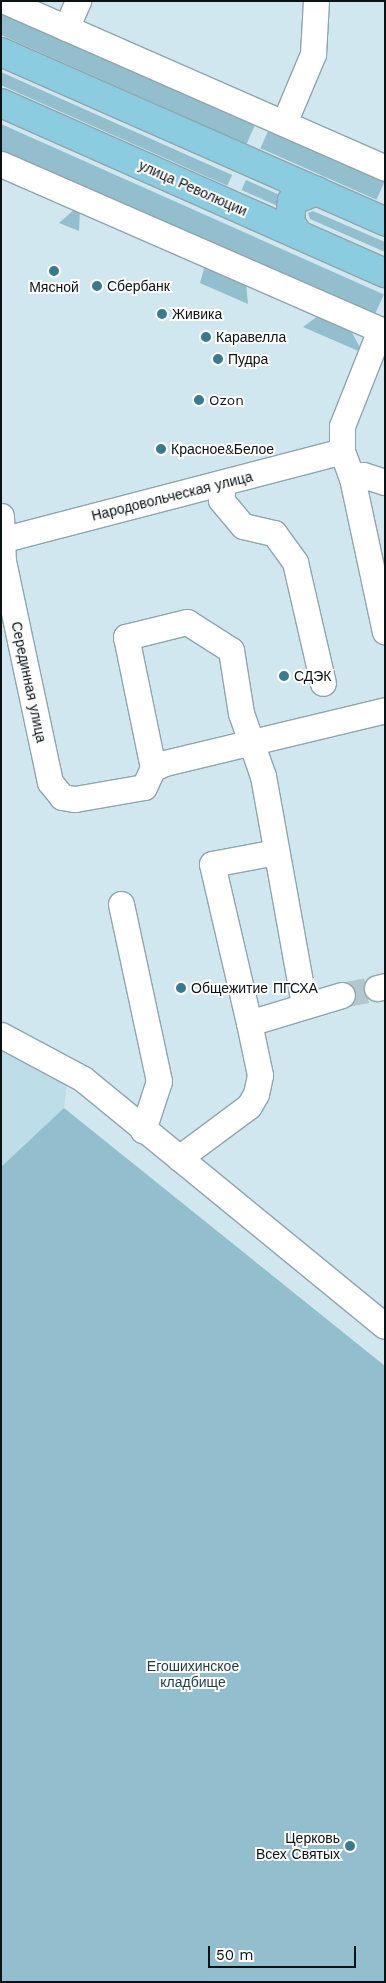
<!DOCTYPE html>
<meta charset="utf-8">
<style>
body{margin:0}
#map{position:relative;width:386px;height:1983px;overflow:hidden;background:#d0e7ef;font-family:"Work Sans",sans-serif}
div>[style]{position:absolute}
.built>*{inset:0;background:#bddde8}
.green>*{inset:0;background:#92becd;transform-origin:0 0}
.minor-tunnel>*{height:25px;margin-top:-12.5px;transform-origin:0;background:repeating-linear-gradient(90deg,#b2c7ce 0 25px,transparent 0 37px)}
.roads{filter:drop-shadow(1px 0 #8fa5ad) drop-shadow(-1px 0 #8fa5ad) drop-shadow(0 1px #8fa5ad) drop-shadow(0 -1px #8fa5ad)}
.minor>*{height:25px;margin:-12.5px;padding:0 12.5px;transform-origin:12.5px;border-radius:12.5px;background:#fff}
.major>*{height:28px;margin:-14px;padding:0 14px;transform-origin:14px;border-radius:14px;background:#8bcce0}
.dots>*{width:14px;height:14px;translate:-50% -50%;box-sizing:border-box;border:2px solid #fff;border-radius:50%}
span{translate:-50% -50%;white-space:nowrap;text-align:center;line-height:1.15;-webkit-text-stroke:4px #fff;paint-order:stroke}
.street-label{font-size:14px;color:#0a1214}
.poi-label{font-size:14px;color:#0a1214}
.left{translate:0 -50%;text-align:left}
.right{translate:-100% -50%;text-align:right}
.park-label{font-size:14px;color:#1c3d48}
.frame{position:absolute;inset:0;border:2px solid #0a1214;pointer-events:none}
.scale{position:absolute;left:208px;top:1946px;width:148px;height:22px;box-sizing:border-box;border:2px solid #0a1214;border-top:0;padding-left:6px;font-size:15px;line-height:18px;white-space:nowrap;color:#0a1214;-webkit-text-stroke:4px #fff;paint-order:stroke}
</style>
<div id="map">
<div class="built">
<div style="clip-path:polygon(1px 1051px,67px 1082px,64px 1108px,1px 1167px)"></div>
</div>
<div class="green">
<div style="left:1px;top:12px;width:278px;height:21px;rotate:24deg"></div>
<div style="left:1px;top:72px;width:253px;height:12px;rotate:24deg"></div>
<div style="left:1px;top:124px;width:419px;height:28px;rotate:24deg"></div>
<div style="left:269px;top:129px;width:127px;height:21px;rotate:24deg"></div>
<div style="left:246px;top:180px;width:43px;height:11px;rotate:24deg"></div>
<div style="clip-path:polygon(76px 208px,80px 210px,79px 231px,59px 223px)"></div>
<div style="clip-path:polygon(313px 211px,385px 242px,385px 252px,310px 219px,308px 213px)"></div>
<div style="clip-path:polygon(205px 265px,246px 283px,248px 304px,200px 283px)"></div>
<div style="clip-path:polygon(319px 315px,350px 329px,363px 353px,303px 327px)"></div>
<div style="clip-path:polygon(64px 1108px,385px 1366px,385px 1982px,1px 1982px,1px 1167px)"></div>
</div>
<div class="minor-tunnel">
<div style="left:342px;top:995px;width:36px;rotate:-11deg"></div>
</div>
<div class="roads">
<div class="minor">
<div style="left:5px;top:1px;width:415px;rotate:23.7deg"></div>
<div style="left:66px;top:28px;width:30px;rotate:-66deg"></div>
<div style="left:284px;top:123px;width:75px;rotate:-67.2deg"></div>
<div style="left:313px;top:54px;width:53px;rotate:-86.8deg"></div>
<div style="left:1px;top:164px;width:419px;rotate:23.6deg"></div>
<div style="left:380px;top:330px;width:103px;rotate:111.6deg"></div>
<div style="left:342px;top:426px;width:25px;rotate:90deg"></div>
<div style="left:342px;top:451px;width:29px;rotate:70deg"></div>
<div style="left:352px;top:478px;width:157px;rotate:77.9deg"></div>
<div style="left:352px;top:478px;width:11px;rotate:-15deg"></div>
<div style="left:363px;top:475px;width:23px;rotate:18deg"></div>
<div style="left:223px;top:484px;width:16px;rotate:97deg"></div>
<div style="left:221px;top:500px;width:34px;rotate:50deg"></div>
<div style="left:243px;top:526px;width:32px;rotate:13deg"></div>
<div style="left:274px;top:533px;width:36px;rotate:54deg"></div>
<div style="left:295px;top:562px;width:124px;rotate:77deg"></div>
<div style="left:1px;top:516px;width:45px;rotate:87.5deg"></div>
<div style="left:3px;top:561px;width:226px;rotate:78deg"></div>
<div style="left:50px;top:782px;width:19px;rotate:51deg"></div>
<div style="left:62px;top:797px;width:13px;rotate:9deg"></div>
<div style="left:75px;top:799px;width:70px;rotate:-9.9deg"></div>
<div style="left:144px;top:787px;width:21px;rotate:-65deg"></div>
<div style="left:153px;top:768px;width:13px;rotate:-23deg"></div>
<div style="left:165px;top:763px;width:226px;rotate:-13.5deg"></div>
<div style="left:1px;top:540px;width:352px;rotate:-14.6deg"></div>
<div style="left:153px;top:768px;width:134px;rotate:-101.6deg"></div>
<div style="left:126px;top:637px;width:63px;rotate:-13.8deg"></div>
<div style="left:187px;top:622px;width:52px;rotate:32.5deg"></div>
<div style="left:231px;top:650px;width:64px;rotate:81deg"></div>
<div style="left:241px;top:713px;width:67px;rotate:70.8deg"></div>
<div style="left:263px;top:776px;width:232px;rotate:79.8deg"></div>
<div style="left:121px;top:904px;width:181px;rotate:77.9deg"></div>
<div style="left:159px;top:1081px;width:52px;rotate:108.1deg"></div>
<div style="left:377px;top:988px;width:8px;rotate:-14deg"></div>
<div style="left:249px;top:1023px;width:163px;rotate:-103.1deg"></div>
<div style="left:212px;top:864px;width:65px;rotate:-10.6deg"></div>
<div style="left:1px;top:1035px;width:93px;rotate:28.2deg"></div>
<div style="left:83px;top:1079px;width:390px;rotate:39.3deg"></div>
<div style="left:179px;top:1158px;width:87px;rotate:-36.6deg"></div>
<div style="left:249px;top:1106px;width:14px;rotate:-60deg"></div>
<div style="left:256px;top:1094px;width:19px;rotate:-78deg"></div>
<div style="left:260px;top:1075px;width:53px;rotate:-101.9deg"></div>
<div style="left:249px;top:1023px;width:97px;rotate:-16.8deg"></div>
</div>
<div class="major">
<div style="left:1px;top:52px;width:420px;rotate:23.8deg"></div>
<div style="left:1px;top:103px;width:420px;rotate:23.9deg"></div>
<div style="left:299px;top:235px;width:16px;rotate:-125deg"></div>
<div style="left:290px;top:222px;width:21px;rotate:-85deg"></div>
<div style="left:292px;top:201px;width:27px;rotate:-22deg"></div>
</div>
</div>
<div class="dots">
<div style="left:54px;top:271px;background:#3a7a8e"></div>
<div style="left:97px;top:286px;background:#3a7a8e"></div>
<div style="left:162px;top:314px;background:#3a7a8e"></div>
<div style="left:206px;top:337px;background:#3a7a8e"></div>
<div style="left:218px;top:359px;background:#3a7a8e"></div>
<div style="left:199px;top:400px;background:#3a7a8e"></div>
<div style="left:161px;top:449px;background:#3a7a8e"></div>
<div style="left:284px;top:676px;background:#3a7a8e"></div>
<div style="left:181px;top:988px;background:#3a7a8e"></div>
<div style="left:350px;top:1846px;background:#3a7a8e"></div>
</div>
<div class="street-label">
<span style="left:193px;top:188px;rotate:24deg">улица Революции</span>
<span style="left:172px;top:496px;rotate:-14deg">Народовольческая улица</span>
<span style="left:29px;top:682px;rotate:78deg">Серединная улица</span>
</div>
<div class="poi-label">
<span class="left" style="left:107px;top:286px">Сбербанк</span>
<span style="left:54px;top:287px">Мясной</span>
<span class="left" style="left:172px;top:314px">Живика</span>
<span class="left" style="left:216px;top:337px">Каравелла</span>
<span class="left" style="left:228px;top:359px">Пудра</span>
<span class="left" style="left:209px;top:400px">Ozon</span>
<span class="left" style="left:171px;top:449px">Красное&amp;Белое</span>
<span class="left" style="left:294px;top:676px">СДЭК</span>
<span class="left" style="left:191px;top:988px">Общежитие ПГСХА</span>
<span class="right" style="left:340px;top:1846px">Церковь<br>Всех Святых</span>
</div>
<div class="park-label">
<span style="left:193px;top:1674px">Егошихинское<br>кладбище</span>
</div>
<div class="frame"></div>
<div class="scale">50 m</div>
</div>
